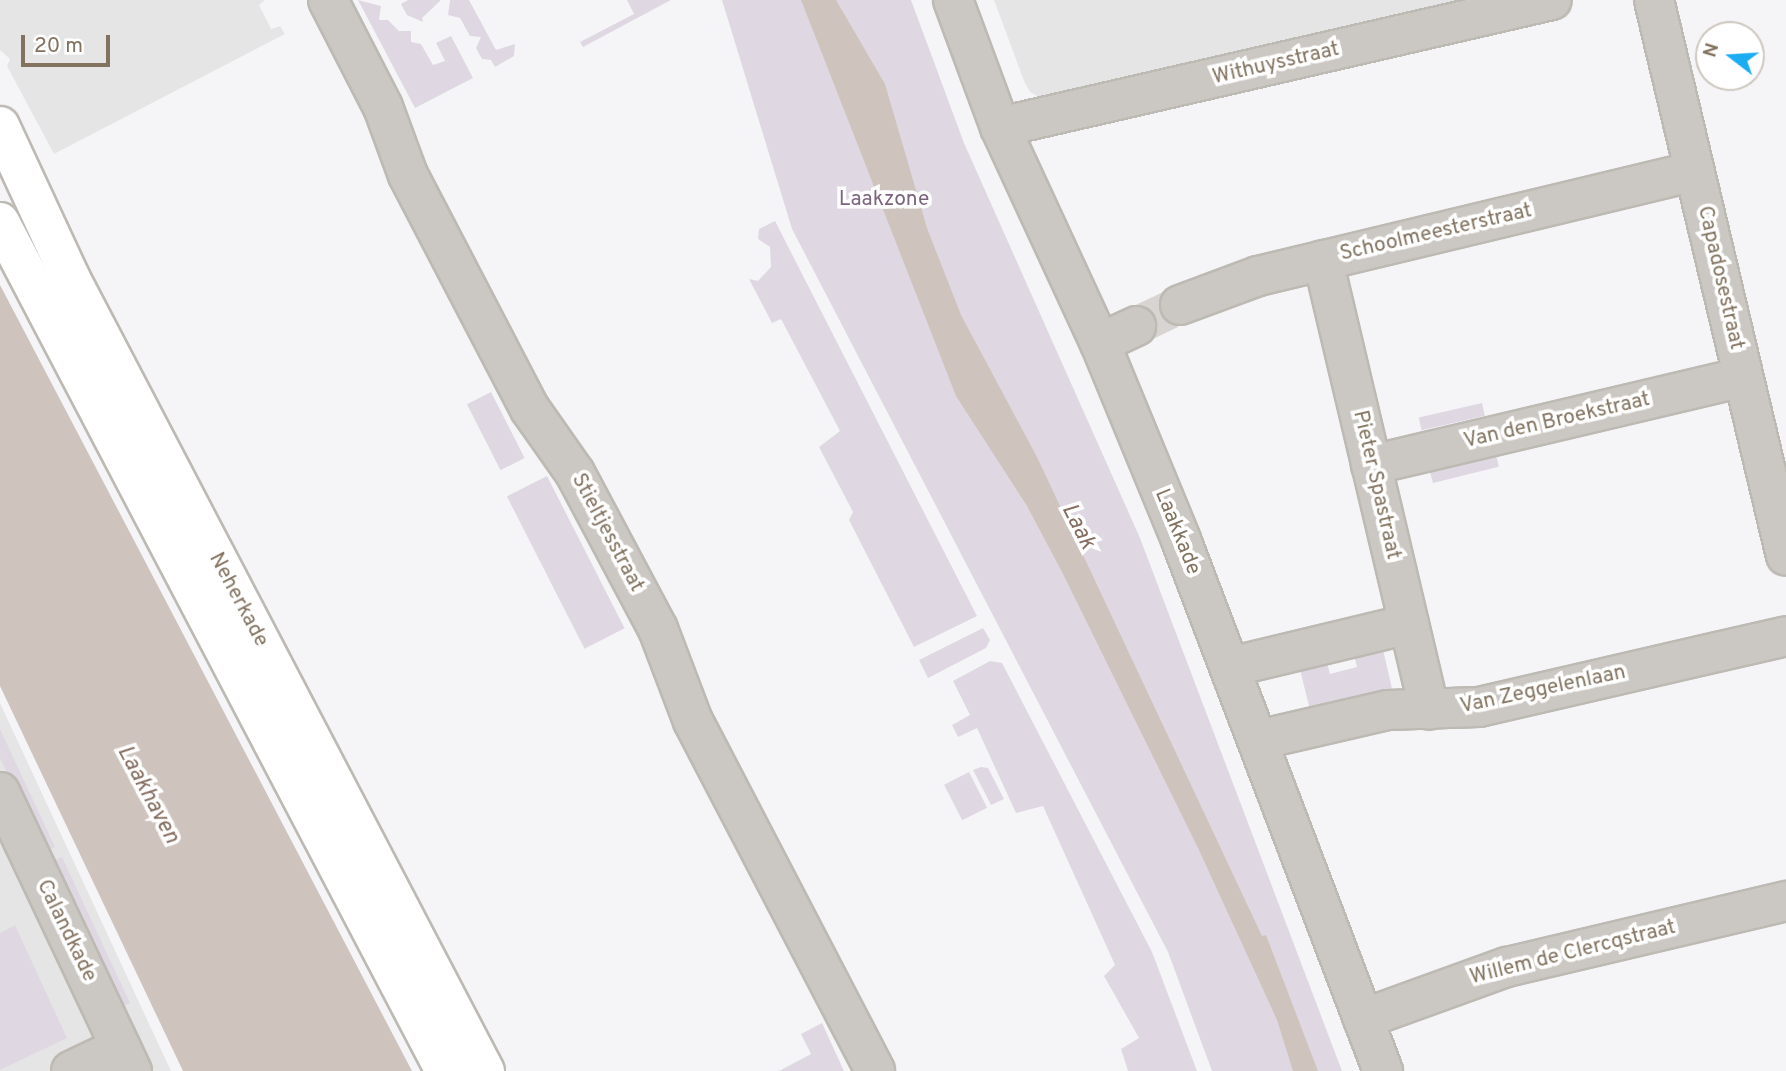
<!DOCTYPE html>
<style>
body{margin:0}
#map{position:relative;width:1786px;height:1071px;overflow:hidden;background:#f5f5f8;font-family:Overpass,sans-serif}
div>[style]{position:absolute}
.built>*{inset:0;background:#e6e5e6}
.green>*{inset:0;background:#dfd8e2;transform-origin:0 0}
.water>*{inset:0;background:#cec4bd}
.minor-tunnel>*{height:38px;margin-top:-19px;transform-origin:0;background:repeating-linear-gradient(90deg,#d8d4d2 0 38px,transparent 0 57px)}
.roads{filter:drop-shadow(2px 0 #bdb9b3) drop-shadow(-2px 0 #bdb9b3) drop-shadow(0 2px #bdb9b3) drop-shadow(0 -2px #bdb9b3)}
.minor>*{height:38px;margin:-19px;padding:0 19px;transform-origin:19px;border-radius:19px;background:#cbc7c2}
.major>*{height:38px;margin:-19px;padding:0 19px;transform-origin:19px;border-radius:19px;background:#fff}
span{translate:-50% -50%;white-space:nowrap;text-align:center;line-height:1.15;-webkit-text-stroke:7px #fff;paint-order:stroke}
.street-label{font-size:21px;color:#827360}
.park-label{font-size:21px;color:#7c647f}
.water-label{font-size:23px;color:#846d60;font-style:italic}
.north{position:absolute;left:1695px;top:21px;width:70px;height:70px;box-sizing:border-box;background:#fff;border:2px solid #cdc7bf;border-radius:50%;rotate:287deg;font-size:19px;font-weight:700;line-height:28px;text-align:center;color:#827360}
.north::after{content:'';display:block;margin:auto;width:24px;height:32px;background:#1bacf2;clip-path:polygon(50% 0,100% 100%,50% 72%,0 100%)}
.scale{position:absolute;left:21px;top:35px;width:89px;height:32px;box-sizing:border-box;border:4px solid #827360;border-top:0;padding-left:9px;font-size:21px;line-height:24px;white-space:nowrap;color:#827360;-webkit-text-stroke:5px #fff;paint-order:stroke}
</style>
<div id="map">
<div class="built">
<div style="clip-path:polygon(0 0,265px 0,259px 5px,271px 29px,280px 26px,285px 34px,54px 154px,7px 66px,10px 59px,0 50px)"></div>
<div style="clip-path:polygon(994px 0,1473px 0,1043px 99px,1030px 92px,1024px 81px)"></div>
<div style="clip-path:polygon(0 703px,171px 1071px,0 1071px)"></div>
</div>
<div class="green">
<div style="clip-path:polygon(358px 0,381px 6px,379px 20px,388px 20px,399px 31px,411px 31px,411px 42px,421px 44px,433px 65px,445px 61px,436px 43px,451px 36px,473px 78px,415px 108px)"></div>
<div style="clip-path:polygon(408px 0,440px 0,440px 1px,422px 18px,423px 22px,407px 15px,401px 4px)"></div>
<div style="clip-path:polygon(450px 0,469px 0,496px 50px,515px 44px,514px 56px,495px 67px,491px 60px,482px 59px,476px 48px,481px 37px,470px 36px,460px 18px,448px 15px)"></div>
<div style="clip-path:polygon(627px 0,671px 0,583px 47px,580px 42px,634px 14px)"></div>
<div style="clip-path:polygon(722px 0,911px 0,964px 143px,1140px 538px,1342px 1071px,1212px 1071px,1168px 952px,792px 229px)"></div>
<div style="clip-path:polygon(775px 221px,977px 616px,914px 647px,849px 520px,853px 512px,819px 447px,840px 431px,781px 319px,772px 323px,749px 279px,758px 281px,771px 267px,770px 247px,758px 239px,759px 229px)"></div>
<div style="left:491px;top:392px;width:74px;height:27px;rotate:63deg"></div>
<div style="left:1482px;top:403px;width:13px;height:65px;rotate:77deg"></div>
<div style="left:1496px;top:455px;width:12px;height:68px;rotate:76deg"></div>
<div style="left:547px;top:476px;width:171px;height:45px;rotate:63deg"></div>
<div style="clip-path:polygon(983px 628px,990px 640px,986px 648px,928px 678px,919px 660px)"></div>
<div style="clip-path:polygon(1382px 645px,1393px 693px,1311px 714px,1299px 666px,1326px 659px,1330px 674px,1349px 669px,1357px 667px,1353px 652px)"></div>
<div style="clip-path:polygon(990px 661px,1002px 663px,1152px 952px,1197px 1071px,1128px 1071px,1121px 1049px,1139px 1038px,1104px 976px,1115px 965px,1043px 806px,1016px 813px,977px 728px,958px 737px,952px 725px,970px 715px,953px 681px)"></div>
<div style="clip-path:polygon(0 729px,55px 847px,44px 852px,0 758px)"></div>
<div style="clip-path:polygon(981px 767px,988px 768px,1004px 799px,991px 805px,973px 770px)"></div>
<div style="left:969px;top:772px;width:40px;height:28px;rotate:63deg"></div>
<div style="left:62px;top:857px;width:161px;height:15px;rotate:65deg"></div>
<div style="clip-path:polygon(15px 925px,67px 1038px,0 1070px,0 933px)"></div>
<div style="clip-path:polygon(822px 1023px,844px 1071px,779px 1071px,811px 1054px,801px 1034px)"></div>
</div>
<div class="water">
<div style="clip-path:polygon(801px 0,836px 0,885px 84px,927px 228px,961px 315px,1037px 457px,1262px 936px,1266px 935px,1318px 1071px,1293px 1071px,1277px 1020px,1198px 848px,1063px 574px,1027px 506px,956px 396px)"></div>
<div style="clip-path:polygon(0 285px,137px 546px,412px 1071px,183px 1071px,0 686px)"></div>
</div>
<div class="minor-tunnel">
<div style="left:1136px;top:326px;width:49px;rotate:-25.5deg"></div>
</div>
<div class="roads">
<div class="minor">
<div style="left:328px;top:0;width:120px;rotate:62.8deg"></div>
<div style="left:383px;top:107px;width:72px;rotate:69.8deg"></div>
<div style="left:408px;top:175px;width:264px;rotate:62.5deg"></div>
<div style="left:530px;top:409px;width:78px;rotate:54.9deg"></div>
<div style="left:575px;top:473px;width:177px;rotate:62deg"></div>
<div style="left:658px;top:629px;width:98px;rotate:69.2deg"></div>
<div style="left:693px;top:721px;width:394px;rotate:62.5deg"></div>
<div style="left:953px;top:0;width:135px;rotate:69.7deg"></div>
<div style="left:1000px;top:127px;width:238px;rotate:65.2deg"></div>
<div style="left:1100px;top:343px;width:213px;rotate:67.6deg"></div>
<div style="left:1181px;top:540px;width:568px;rotate:69.17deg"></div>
<div style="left:1654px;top:0;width:571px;rotate:76.64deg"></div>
<div style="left:1000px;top:127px;width:566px;rotate:-12.96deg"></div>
<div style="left:1323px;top:260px;width:462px;rotate:76.7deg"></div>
<div style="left:1180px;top:305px;width:83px;rotate:-20.4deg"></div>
<div style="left:1258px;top:276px;width:449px;rotate:-13.5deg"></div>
<div style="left:1100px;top:343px;width:40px;rotate:-25deg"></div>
<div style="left:1371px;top:465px;width:382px;rotate:-13.3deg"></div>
<div style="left:1230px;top:667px;width:184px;rotate:-13.5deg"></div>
<div style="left:1258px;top:740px;width:133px;rotate:-13deg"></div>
<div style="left:1388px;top:710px;width:91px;rotate:-1.9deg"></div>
<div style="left:1479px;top:707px;width:315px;rotate:-13deg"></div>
<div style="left:0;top:792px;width:309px;rotate:64.7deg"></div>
<div style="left:1363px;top:1019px;width:153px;rotate:-19.9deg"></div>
<div style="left:1507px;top:967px;width:287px;rotate:-13.3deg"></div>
<div style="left:71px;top:1071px;width:55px;rotate:-25.6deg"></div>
</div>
<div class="major">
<div style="left:0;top:126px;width:166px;rotate:65.1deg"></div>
<div style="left:70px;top:277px;width:896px;rotate:62.41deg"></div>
<div style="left:0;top:222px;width:959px;rotate:62.34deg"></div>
</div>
</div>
<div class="street-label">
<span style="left:1276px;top:64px;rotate:-13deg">Withuysstraat</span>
<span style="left:1436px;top:233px;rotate:-13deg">Schoolmeesterstraat</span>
<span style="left:1720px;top:278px;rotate:77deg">Capadosestraat</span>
<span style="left:1557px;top:421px;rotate:-13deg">Van den Broekstraat</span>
<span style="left:1376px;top:485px;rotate:77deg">Pieter Spastraat</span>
<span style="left:1177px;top:532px;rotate:68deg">Laakkade</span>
<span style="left:607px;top:533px;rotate:62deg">Stieltjesstraat</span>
<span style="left:238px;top:600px;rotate:62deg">Neherkade</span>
<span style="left:1543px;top:690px;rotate:-12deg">Van Zeggelenlaan</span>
<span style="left:66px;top:931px;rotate:64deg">Calandkade</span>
<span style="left:1573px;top:953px;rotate:-14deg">Willem de Clercqstraat</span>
</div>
<div class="park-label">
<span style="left:884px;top:200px">Laakzone</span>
</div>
<div class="water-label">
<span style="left:1077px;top:527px;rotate:63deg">Laak</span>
<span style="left:147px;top:795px;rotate:62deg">Laakhaven</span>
</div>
<div class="north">N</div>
<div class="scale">20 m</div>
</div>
